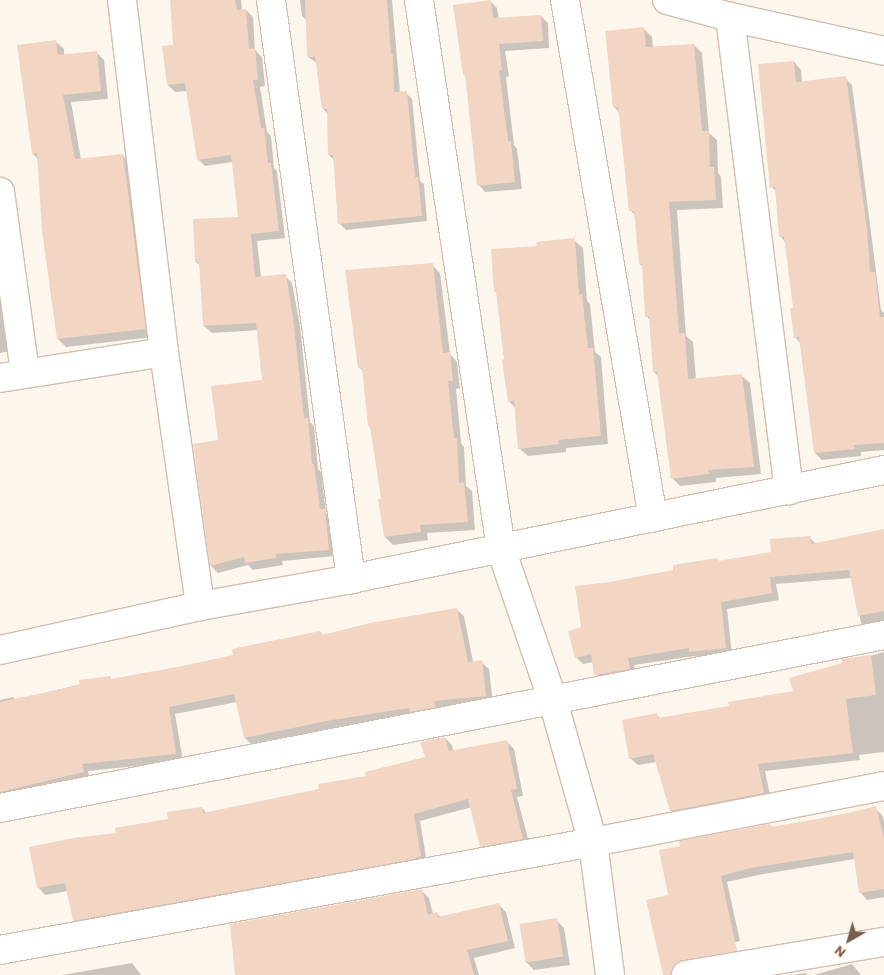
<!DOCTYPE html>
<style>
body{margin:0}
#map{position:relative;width:884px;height:975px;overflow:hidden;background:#fdf6ec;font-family:Barlow,sans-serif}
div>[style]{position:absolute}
.shadow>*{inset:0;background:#0003}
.building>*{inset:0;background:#f3d5c3;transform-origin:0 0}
.roads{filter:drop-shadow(1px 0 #d1beb0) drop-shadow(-1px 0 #d1beb0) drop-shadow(0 1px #d1beb0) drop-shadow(0 -1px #d1beb0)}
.minor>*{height:28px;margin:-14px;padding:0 14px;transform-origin:14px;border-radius:14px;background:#fff}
span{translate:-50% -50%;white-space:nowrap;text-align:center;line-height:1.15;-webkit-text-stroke:4.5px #fffaf3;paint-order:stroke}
.north{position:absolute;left:824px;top:915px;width:50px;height:50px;-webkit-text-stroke:4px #fffaf3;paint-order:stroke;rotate:218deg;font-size:14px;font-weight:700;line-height:20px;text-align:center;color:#7a5c4d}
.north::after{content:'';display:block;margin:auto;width:18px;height:22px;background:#7a5c4d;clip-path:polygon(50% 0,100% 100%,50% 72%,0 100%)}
</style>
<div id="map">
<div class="shadow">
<div style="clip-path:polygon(171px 0,241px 0,242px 10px,246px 10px,253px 17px,255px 50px,262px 57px,265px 86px,260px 87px,267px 132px,271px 136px,274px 168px,277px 171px,285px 238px,257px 241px,261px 277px,285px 276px,292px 283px,300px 326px,310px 422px,314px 426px,318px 469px,321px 472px,326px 513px,331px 518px,335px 556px,282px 561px,283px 565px,253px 570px,248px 565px,218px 573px,211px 566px,219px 441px,264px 382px,258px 330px,212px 333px,204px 326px,200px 265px,196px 262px,239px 218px,233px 162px,205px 166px,198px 159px,187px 91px,175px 92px,168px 85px,174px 46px)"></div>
<div style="clip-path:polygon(300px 0,392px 0,400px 93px,406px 93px,412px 99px,420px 181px,424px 184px,427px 221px,346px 230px,340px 224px,335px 161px,329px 155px,328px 114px,323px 109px,317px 63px,308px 57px,307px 21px,302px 16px)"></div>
<div style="clip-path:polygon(490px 1px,497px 8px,499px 19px,541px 16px,548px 23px,549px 48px,505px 51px,509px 76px,506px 77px,514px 145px,517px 149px,522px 189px,485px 192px,479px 185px,467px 77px,464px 75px)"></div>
<div style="clip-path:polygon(644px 29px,652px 37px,653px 48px,694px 45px,702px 53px,709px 133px,717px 140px,718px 173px,721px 177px,723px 208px,677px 210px,686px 336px,693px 342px,696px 380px,741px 375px,750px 383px,761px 474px,716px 478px,716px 482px,680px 486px,672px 478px,659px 377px,654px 372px,651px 321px,647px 317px,644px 268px,640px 264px,636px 216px,630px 210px,620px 113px,614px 107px)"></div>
<div style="clip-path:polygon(55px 41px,64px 49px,64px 55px,96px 52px,104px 60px,108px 99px,71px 102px,81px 160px,123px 156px,131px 164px,153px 337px,66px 347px,58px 339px,39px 160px,33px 154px)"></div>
<div style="clip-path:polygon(794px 62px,801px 70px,802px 83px,845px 78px,852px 85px,881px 310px,884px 313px,884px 450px,861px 452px,861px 456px,822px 460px,815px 453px,801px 344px,795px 337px,794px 309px,786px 243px,780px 236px,777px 192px,772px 187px)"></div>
<div style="clip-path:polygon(574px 240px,583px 248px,587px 301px,590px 304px,595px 352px,601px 357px,608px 444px,566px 448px,566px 452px,528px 456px,519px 448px,515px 408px,509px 401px,497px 294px,495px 291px,538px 247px)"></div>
<div style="clip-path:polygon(432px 265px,440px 273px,450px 354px,457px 362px,460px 388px,456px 389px,461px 443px,464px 447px,466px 486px,472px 491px,475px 530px,427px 533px,428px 540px,393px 545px,385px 537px,382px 500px,371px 428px,369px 426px,364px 372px,359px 367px)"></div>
<div style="clip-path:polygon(0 289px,10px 351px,0 353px)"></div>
<div style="clip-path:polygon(884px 531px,884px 628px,868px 631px,861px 623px,852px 578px,776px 584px,779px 600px,727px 609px,732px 655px,698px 659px,694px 656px,634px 665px,636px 676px,603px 682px,596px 674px,593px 662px,583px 664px,576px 657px,583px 628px,611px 583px,675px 571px,717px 559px,720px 562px,772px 553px,809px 537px,816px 544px)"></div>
<div style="clip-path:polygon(456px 609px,464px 616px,473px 662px,481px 662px,489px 669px,493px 703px,340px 727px,252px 745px,245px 738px,237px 702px,175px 714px,183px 761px,88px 771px,90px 779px,0 796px,0 700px,13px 697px,16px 700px,110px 677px,112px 680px,235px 656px,320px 632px,324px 636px)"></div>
<div style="clip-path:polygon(884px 652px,884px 752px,859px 755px,860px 760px,765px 771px,771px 800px,679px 818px,671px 811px,657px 762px,638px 765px,630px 758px,657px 715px,660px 718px,730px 707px,794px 692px,866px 657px)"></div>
<div style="clip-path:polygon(445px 738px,452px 745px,453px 751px,507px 742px,514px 749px,523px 796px,517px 797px,530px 846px,489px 853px,481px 846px,472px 807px,420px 821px,427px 863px,81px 927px,74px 920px,68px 891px,45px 895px,38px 887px,117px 834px,169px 820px,202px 808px,207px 814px,321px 790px,367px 777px,426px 758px)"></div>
<div style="clip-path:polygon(875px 808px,882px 815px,884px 821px,884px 897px,867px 900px,860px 892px,855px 859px,758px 875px,727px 882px,740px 941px,666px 957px,670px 896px,770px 825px,773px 828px)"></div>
<div style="clip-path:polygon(421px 890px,429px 898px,433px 914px,437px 913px,441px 918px,498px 904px,506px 912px,515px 948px,474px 958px,479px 975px,236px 975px)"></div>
<div style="clip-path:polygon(556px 920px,564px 928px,570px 965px,534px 970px,526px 962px)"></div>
<div style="clip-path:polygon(132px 963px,141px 975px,62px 975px)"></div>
<div style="clip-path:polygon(852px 964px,861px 975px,814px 975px)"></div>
<div style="clip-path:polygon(805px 973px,808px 975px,791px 975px)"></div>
</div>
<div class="building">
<div style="clip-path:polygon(170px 0,235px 0,237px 10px,246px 9px,249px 49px,255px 48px,258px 80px,253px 80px,261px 128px,264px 128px,268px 163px,271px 163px,279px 231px,251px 234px,255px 277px,286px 274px,293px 318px,304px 418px,308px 418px,312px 464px,314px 464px,320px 509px,325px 509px,329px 550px,276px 554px,276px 558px,245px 563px,244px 557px,210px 566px,193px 444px,218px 440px,211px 386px,262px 380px,256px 323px,203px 326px,199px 262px,195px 262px,193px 219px,238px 217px,231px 155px,197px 160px,185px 83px,167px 85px,162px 46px,173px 45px)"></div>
<div style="clip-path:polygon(305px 0,387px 0,391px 54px,393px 54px,394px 92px,407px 91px,415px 177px,418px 177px,422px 216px,338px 224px,333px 155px,328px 155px,327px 109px,322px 109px,315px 57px,307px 57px)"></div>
<div style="clip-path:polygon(491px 0,493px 18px,541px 15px,543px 41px,499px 44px,502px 70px,499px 70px,508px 141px,511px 141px,515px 182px,477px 186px,465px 75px,463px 75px,453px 5px)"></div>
<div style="clip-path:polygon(644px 27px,646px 47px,694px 44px,702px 131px,709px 131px,710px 167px,714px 167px,716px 200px,669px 202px,679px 333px,685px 333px,688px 379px,742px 374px,754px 467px,708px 470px,709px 474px,671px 479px,657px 372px,653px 372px,649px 317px,645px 317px,642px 264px,639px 264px,634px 211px,629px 211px,618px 107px,613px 107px,605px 31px)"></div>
<div style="clip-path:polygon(56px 40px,58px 55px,97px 51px,101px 91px,63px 95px,75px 159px,123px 154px,146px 329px,57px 339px,42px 231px,37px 153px,32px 154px,17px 45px)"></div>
<div style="clip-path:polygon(794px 61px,796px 82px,846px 76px,867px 229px,870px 272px,875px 272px,880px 317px,884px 317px,884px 443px,854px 445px,855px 449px,814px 453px,799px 337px,794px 338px,790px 308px,793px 308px,784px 237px,779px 237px,775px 187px,770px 188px,758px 64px)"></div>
<div style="clip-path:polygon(575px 238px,579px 295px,582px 294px,588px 348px,593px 348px,601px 436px,558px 440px,559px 444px,518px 449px,514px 401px,508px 402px,502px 360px,504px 359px,496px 292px,494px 292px,491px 249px,537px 246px,536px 242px)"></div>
<div style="clip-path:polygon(433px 263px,443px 353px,450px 352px,453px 381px,448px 381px,454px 438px,457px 438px,459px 483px,464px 482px,468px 522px,420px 525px,421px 532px,384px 537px,378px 499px,381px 499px,370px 426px,368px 426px,362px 368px,358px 368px,345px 270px)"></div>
<div style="clip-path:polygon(884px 529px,884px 611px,858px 616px,849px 570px,770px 577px,772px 593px,721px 602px,726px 648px,689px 652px,689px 648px,628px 658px,630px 669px,594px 675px,591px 654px,575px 658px,568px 631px,581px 627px,575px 586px,610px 582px,673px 570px,673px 565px,717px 558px,718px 561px,771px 552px,770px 539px,810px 536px,811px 544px)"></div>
<div style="clip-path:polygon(457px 608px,468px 662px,482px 660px,486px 696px,434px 701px,436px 707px,410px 712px,409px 708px,332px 720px,244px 738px,234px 694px,169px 707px,176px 754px,82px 764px,84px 772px,0 792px,0 702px,80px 685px,79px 680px,110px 676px,111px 679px,182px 666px,233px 655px,232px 649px,320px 631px,322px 635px,370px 623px)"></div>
<div style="clip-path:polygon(871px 655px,876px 695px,846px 699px,853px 753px,758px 764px,764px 793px,670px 811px,653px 754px,629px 759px,622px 720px,657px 713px,658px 718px,729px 706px,728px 702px,793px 691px,789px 678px,842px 663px,841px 659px)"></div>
<div style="clip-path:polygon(445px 737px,449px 751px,507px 740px,517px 789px,511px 790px,523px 839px,480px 847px,468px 799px,414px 814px,421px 856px,414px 859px,73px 921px,65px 883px,37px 888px,29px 847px,73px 838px,116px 833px,115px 828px,168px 819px,167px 812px,202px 807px,203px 813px,319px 789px,318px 784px,366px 776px,365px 772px,425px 757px,420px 742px)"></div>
<div style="clip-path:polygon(876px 806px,884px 839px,884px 889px,859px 893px,853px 852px,750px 868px,721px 876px,737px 951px,683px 960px,676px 963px,671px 975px,663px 975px,646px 900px,668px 895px,659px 850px,680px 846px,679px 841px,770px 824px,771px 827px,840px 815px)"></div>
<div style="clip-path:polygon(422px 889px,428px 915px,437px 912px,438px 917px,499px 903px,508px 941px,467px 950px,474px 975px,235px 975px,230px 924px)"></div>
<div style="left:557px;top:918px;width:39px;height:38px;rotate:81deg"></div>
</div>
<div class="roads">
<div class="minor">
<div style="left:122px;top:0;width:354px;rotate:83.2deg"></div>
<div style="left:164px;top:352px;width:257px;rotate:81.9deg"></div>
<div style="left:271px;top:0;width:585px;rotate:82.13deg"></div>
<div style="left:419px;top:0;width:555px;rotate:81.5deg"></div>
<div style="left:501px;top:549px;width:161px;rotate:71.1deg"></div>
<div style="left:553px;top:701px;width:147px;rotate:74.2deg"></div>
<div style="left:593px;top:842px;width:134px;rotate:82.7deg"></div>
<div style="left:565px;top:0;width:525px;rotate:80.36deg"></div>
<div style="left:667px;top:0;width:65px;rotate:15.1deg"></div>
<div style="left:730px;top:17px;width:158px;rotate:12.4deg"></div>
<div style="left:730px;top:17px;width:477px;rotate:82.9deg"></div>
<div style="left:0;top:192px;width:183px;rotate:82.1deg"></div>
<div style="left:0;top:378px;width:166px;rotate:-9deg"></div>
<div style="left:0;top:650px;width:205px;rotate:-12.4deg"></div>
<div style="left:200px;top:606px;width:153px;rotate:-10.1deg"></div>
<div style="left:351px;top:579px;width:544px;rotate:-11.56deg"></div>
<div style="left:0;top:808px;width:901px;rotate:-11.07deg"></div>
<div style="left:0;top:950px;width:603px;rotate:-10.32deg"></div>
<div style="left:593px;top:842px;width:296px;rotate:-10.9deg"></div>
<div style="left:686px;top:975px;width:201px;rotate:-9.5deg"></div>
</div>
</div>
<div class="north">N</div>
</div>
